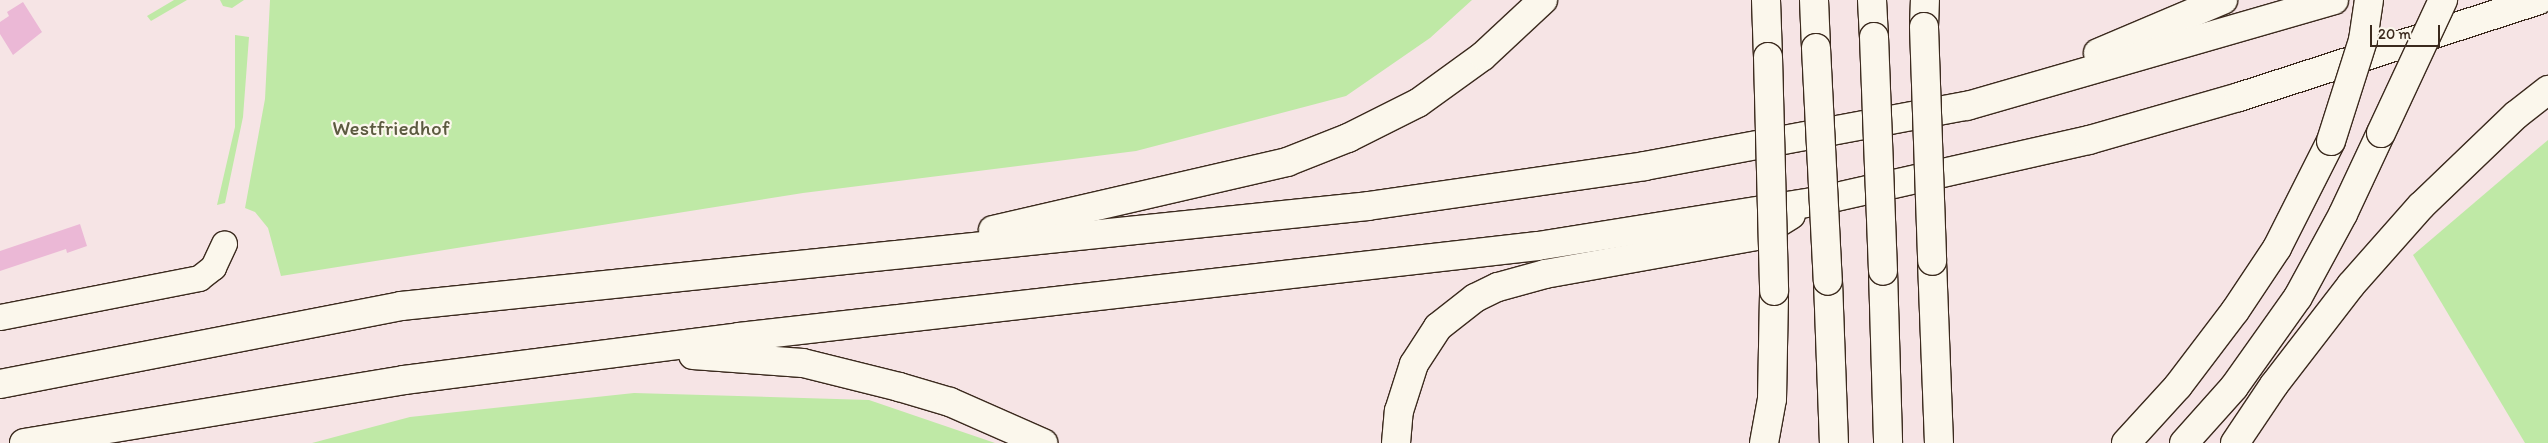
<!DOCTYPE html>
<style>
body{margin:0}
#map{position:relative;width:2548px;height:443px;overflow:hidden;background:#f6e4e5;font-family:Itim,sans-serif}
div>[style]{position:absolute}
.green>*{inset:0;background:#bfe9a6}
.building>*{inset:0;background:#ebb8d6}
.roads{filter:drop-shadow(1px 0 #3b2a1e) drop-shadow(-1px 0 #3b2a1e) drop-shadow(0 1px #3b2a1e) drop-shadow(0 -1px #3b2a1e)}
.minor>*{height:25px;margin:-12.5px;padding:0 12.5px;transform-origin:12.5px;border-radius:12.5px;background:#fbf7ec}
.motorway>*{height:28px;margin:-14px;padding:0 14px;transform-origin:14px;border-radius:14px;background:#fbf7ec}
.bridges{filter:drop-shadow(1px 0 #3b2a1e) drop-shadow(-1px 0 #3b2a1e) drop-shadow(0 1px #3b2a1e) drop-shadow(0 -1px #3b2a1e)}
.motorway-bridge>*{height:28px;margin:-14px;padding:0 14px;transform-origin:14px;border-radius:14px;background:#fbf7ec}
span{translate:-50% -50%;white-space:nowrap;text-align:center;line-height:1.15;-webkit-text-stroke:4.5px #fbf7ec;paint-order:stroke}
.park-label{font-size:21px;color:#5c5a40}
.scale{position:absolute;left:2370px;top:25px;width:70px;height:22px;box-sizing:border-box;border:2px solid #3b2a1e;border-top:0;padding-left:6px;font-size:15px;line-height:18px;white-space:nowrap;color:#3b2a1e;-webkit-text-stroke:4px #fbf7ec;paint-order:stroke}
</style>
<div id="map">
<div class="green">
<div style="clip-path:polygon(174px 0,187px 0,151px 21px,147px 16px)"></div>
<div style="clip-path:polygon(220px 0,244px 0,232px 8px,223px 6px)"></div>
<div style="clip-path:polygon(270px 0,1472px 0,1430px 38px,1346px 96px,1136px 151px,803px 193px,281px 276px,268px 228px,255px 212px,245px 208px,265px 99px)"></div>
<div style="clip-path:polygon(235px 35px,249px 37px,243px 117px,225px 203px,217px 205px,235px 127px)"></div>
<div style="clip-path:polygon(2548px 140px,2548px 443px,2525px 443px,2413px 255px)"></div>
<div style="clip-path:polygon(634px 393px,869px 400px,995px 443px,312px 443px,410px 417px)"></div>
</div>
<div class="building">
<div style="clip-path:polygon(23px 2px,42px 32px,13px 55px,0 34px,0 22px,9px 16px,7px 12px)"></div>
<div style="clip-path:polygon(80px 224px,87px 246px,67px 253px,66px 249px,0 271px,0 251px)"></div>
</div>
<div class="roads">
<div class="minor">
<div style="left:0;top:317px;width:203px;rotate:-11.1deg"></div>
<div style="left:199px;top:278px;width:18px;rotate:-38deg"></div>
<div style="left:213px;top:267px;width:26px;rotate:-65deg"></div>
</div>
<div class="motorway">
<div style="left:1766px;top:0;width:57px;rotate:88deg"></div>
<div style="left:1814px;top:0;width:48px;rotate:87.6deg"></div>
<div style="left:1872px;top:0;width:37px;rotate:87deg"></div>
<div style="left:1924px;top:27px;width:27px;rotate:-88deg"></div>
<div style="left:2098px;top:53px;width:136px;rotate:-23deg"></div>
<div style="left:993px;top:230px;width:302px;rotate:-13deg"></div>
<div style="left:1287px;top:162px;width:66px;rotate:-21.5deg"></div>
<div style="left:1348px;top:138px;width:78px;rotate:-26.6deg"></div>
<div style="left:1418px;top:103px;width:80px;rotate:-35.9deg"></div>
<div style="left:1483px;top:56px;width:82px;rotate:-43deg"></div>
<div style="left:1932px;top:261px;width:182px;rotate:87.8deg"></div>
<div style="left:1883px;top:271px;width:172px;rotate:88.3deg"></div>
<div style="left:1828px;top:281px;width:162px;rotate:87.9deg"></div>
<div style="left:693px;top:355px;width:110px;rotate:4.2deg"></div>
<div style="left:803px;top:363px;width:99px;rotate:14deg"></div>
<div style="left:899px;top:387px;width:53px;rotate:16.4deg"></div>
<div style="left:950px;top:402px;width:102px;rotate:23.8deg"></div>
<div style="left:0;top:384px;width:409px;rotate:-11deg"></div>
<div style="left:401px;top:306px;width:972px;rotate:-5.9deg"></div>
<div style="left:1368px;top:206px;width:280px;rotate:-8.2deg"></div>
<div style="left:1645px;top:166px;width:328px;rotate:-10.6deg"></div>
<div style="left:1967px;top:106px;width:382px;rotate:-16.1deg"></div>
<div style="left:24px;top:443px;width:385px;rotate:-9.4deg"></div>
<div style="left:404px;top:380px;width:338px;rotate:-7.3deg"></div>
<div style="left:739px;top:337px;width:804px;rotate:-6.5deg"></div>
<div style="left:1538px;top:246px;width:279px;rotate:-9.1deg"></div>
<div style="left:1814px;top:202px;width:282px;rotate:-12.7deg"></div>
<div style="left:2089px;top:140px;width:156px;rotate:-16deg"></div>
<div style="left:2239px;top:97px;width:315px;rotate:-17.9deg"></div>
<div style="left:1396px;top:443px;width:32px;rotate:-85deg"></div>
<div style="left:1399px;top:411px;width:49px;rotate:-72.3deg"></div>
<div style="left:1414px;top:364px;width:44px;rotate:-57deg"></div>
<div style="left:1438px;top:327px;width:47px;rotate:-38.1deg"></div>
<div style="left:1475px;top:298px;width:25px;rotate:-26deg"></div>
<div style="left:1498px;top:287px;width:49px;rotate:-15.5deg"></div>
<div style="left:1545px;top:274px;width:215px;rotate:-10.2deg"></div>
<div style="left:1757px;top:236px;width:40px;rotate:-32deg"></div>
<div style="left:1764px;top:443px;width:45px;rotate:-79.7deg"></div>
<div style="left:1772px;top:399px;width:108px;rotate:-88.9deg"></div>
<div style="left:2126px;top:443px;width:77px;rotate:-47.6deg"></div>
<div style="left:2178px;top:386px;width:94px;rotate:-52.8deg"></div>
<div style="left:2235px;top:311px;width:76px;rotate:-56.3deg"></div>
<div style="left:2277px;top:248px;width:120px;rotate:-63.2deg"></div>
<div style="left:2184px;top:443px;width:75px;rotate:-48.2deg"></div>
<div style="left:2234px;top:387px;width:110px;rotate:-54.6deg"></div>
<div style="left:2298px;top:297px;width:94px;rotate:-61.5deg"></div>
<div style="left:2343px;top:214px;width:89px;rotate:-64.9deg"></div>
<div style="left:2235px;top:443px;width:70px;rotate:-56.1deg"></div>
<div style="left:2274px;top:385px;width:126px;rotate:-52.4deg"></div>
<div style="left:2351px;top:285px;width:106px;rotate:-48.5deg"></div>
<div style="left:2421px;top:206px;width:132px;rotate:-43.8deg"></div>
<div style="left:2516px;top:115px;width:41px;rotate:-38deg"></div>
</div>
</div>
<div class="bridges">
<div class="motorway-bridge">
<div style="left:1924px;top:27px;width:234px;rotate:88deg"></div>
<div style="left:1874px;top:37px;width:234px;rotate:87.8deg"></div>
<div style="left:1816px;top:48px;width:233px;rotate:87.1deg"></div>
<div style="left:1768px;top:57px;width:234px;rotate:88.5deg"></div>
<div style="left:2381px;top:133px;width:147px;rotate:-65deg"></div>
<div style="left:2331px;top:141px;width:106px;rotate:-72.4deg"></div>
<div style="left:2363px;top:40px;width:40px;rotate:-81.5deg"></div>
</div>
</div>
<div class="park-label">
<span style="left:391px;top:128px">Westfriedhof</span>
</div>
<div class="scale">20 m</div>
</div>
